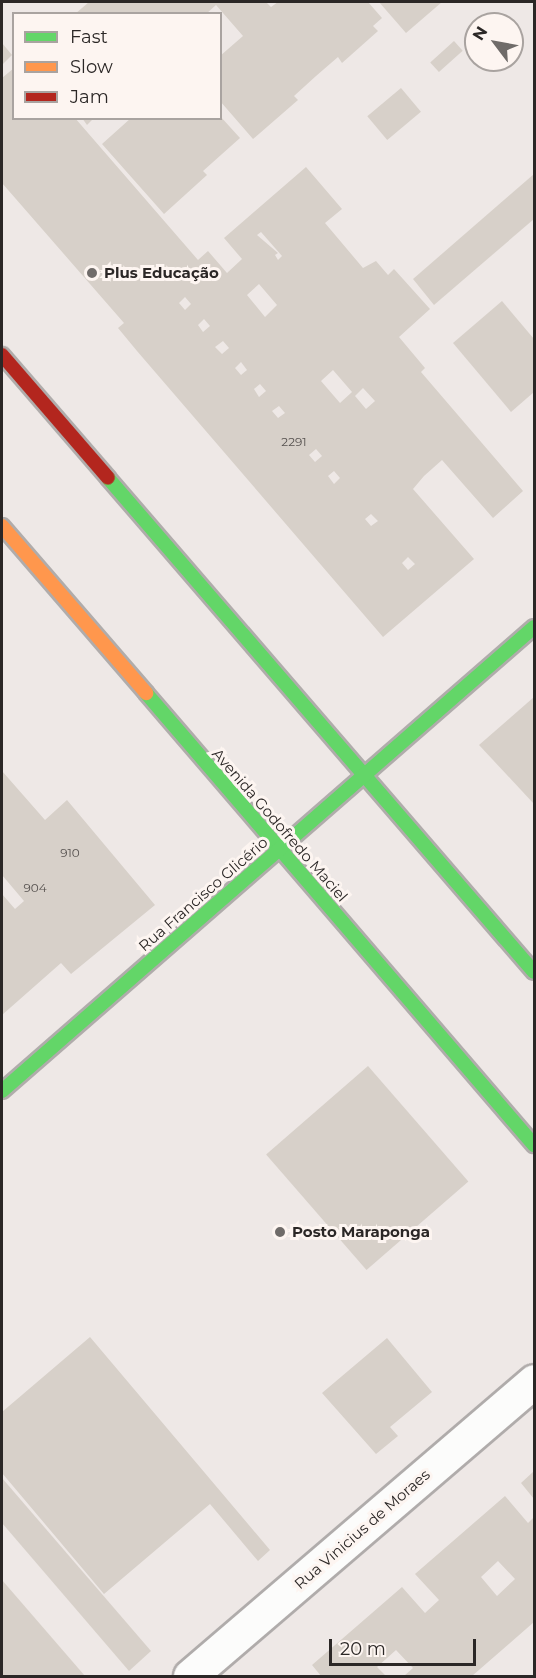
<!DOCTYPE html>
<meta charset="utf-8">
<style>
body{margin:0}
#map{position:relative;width:536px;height:1678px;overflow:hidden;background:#eee8e6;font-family:Montserrat,sans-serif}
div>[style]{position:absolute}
.building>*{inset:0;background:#d7d0c9;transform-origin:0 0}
.roads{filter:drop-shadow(2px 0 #b0acab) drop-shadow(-2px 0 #b0acab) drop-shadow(0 2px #b0acab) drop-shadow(0 -2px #b0acab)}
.street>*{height:33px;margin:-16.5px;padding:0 16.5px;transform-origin:16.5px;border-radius:16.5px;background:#fcfcfb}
.fast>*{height:14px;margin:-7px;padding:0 7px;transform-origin:7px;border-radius:7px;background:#63d668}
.slow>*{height:14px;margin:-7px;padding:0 7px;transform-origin:7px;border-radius:7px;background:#ff974d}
.jam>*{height:14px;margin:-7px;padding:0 7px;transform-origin:7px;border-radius:7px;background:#b3261e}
.dots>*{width:16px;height:16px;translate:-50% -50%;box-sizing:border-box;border:3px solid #fdf5f1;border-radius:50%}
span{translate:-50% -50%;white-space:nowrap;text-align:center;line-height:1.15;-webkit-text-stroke:6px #fdf5f1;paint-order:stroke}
.number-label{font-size:12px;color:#56514f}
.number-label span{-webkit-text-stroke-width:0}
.poi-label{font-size:15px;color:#2b2726;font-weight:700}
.left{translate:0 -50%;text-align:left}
.street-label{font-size:15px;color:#2b2726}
.frame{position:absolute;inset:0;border:3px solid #2b2726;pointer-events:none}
.legend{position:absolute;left:12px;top:12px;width:210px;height:108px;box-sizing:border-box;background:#fdf5f1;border:2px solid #a9a3a0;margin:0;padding:8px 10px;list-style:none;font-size:18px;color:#2b2726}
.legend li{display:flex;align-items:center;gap:12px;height:30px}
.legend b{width:30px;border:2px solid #a9a3a0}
.north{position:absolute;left:464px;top:12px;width:60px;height:60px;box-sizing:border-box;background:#fdf5f1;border:2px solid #a9a3a0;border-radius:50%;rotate:302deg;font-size:16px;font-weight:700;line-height:24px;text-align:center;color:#2b2726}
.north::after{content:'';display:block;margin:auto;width:21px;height:27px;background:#6f6b69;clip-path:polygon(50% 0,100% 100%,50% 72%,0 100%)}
.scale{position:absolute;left:329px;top:1639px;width:147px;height:27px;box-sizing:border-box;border:3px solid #2b2726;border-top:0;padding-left:8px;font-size:18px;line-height:21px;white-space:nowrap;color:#2b2726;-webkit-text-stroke:4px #fdf5f1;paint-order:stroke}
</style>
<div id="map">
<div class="building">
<div style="clip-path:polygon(89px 2px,266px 2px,271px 7px,278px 2px,368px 2px,382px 18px,373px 26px,378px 31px,342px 63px,338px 57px,316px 76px,294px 96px,298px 100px,253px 139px,220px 101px,220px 56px,243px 36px,216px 5px,206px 14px,75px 14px)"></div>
<div style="clip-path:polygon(379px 2px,442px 2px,406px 33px)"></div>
<div style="left:454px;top:41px;width:13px;height:32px;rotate:48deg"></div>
<div style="clip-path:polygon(2px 43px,12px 55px,2px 65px)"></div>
<div style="clip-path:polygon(evenodd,14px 68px,14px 118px,75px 118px,198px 260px,208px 251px,227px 273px,242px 259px,224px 238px,306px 167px,342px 209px,325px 223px,363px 268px,376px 261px,388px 275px,394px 269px,430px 309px,399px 337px,425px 368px,421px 372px,523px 491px,493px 518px,442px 460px,424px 476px,413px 489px,474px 559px,383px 637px,137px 351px,118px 328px,124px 323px,2px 183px,2px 78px,14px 68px,261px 232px,282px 256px,278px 260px,275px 255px,278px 253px,257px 235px,261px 232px,14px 68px,259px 284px,277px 305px,265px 317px,247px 295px,259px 284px,14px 68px,185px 297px,191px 304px,185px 310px,179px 303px,185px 297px,14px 68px,204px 319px,210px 326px,203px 332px,198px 325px,204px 319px,14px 68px,223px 341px,229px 348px,222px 354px,215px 347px,223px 341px,14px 68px,241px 362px,247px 370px,241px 375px,235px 368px,241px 362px,14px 68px,333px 370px,352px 392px,340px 403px,321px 381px,333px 370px,14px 68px,260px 384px,266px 391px,259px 397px,254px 389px,260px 384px,14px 68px,363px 388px,375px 401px,366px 409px,355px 396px,363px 388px,14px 68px,279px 406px,285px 413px,278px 418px,272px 411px,279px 406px,14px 68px,316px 449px,322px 456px,315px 462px,309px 455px,316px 449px,14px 68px,334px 471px,340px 478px,334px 484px,328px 476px,334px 471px,14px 68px,371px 514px,378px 521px,371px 526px,365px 519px,371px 514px,14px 68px,408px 557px,415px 564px,408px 570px,402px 563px,408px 557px)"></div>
<div style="left:401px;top:88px;width:31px;height:44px;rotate:50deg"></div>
<div style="clip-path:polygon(220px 116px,240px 138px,203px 171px,207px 175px,164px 214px,102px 144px,131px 118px)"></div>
<div style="clip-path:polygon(82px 118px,94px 118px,87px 125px)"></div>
<div style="clip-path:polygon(534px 174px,534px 219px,434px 305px,413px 279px)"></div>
<div style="clip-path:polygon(502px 301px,534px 339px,534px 392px,511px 412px,453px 343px)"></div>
<div style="clip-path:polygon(534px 697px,534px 804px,479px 745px)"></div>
<div style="clip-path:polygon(2px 771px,45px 820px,67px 800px,155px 905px,71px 974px,61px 963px,2px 1015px,2px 894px,15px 909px,24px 901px,2px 875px)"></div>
<div style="left:368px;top:1066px;width:153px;height:135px;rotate:49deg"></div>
<div style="clip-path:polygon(90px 1337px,270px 1550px,258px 1561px,210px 1504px,104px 1594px,2px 1473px,2px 1412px)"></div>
<div style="clip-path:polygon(387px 1338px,432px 1392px,390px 1427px,398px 1436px,376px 1454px,322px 1393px)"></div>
<div style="clip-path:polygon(534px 1471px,534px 1499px,521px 1483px)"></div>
<div style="clip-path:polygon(2px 1478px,151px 1651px,129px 1671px,2px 1523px)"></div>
<div style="clip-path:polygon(evenodd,505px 1496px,528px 1523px,534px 1517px,534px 1622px,472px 1676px,404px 1676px,413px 1668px,396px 1650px,377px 1667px,386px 1676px,321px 1676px,312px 1665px,402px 1587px,425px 1613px,439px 1600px,415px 1574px,505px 1496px,498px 1561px,515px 1579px,497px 1596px,481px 1577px,498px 1561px)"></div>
<div style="clip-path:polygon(2px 1580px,85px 1676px,2px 1676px)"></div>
</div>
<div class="roads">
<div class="street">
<div style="left:190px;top:1676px;width:453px;rotate:-40.6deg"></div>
</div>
<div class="fast">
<div style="left:108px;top:478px;width:652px;rotate:49.23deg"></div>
<div style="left:146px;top:693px;width:596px;rotate:49.36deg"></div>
<div style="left:2px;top:1091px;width:706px;rotate:-41.09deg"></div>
</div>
<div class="slow">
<div style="left:2px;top:526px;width:221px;rotate:49.2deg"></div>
</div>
<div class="jam">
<div style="left:2px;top:355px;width:162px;rotate:49.2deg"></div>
</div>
</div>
<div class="dots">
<div style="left:92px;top:273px;background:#6f6b69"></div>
<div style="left:280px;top:1232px;background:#6f6b69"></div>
</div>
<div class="number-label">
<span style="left:294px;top:442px">2291</span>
<span style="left:70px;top:853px">910</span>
<span style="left:35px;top:888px">904</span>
</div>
<div class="poi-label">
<span class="left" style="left:104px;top:273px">Plus Educação</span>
<span class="left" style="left:292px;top:1232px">Posto Maraponga</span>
</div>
<div class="street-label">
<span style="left:280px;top:825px;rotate:49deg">Avenida Godofredo Maciel</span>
<span style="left:203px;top:894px;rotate:-41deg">Rua Francisco Glicério</span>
<span style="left:362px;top:1529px;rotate:-41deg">Rua Vinicius de Moraes</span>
</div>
<div class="frame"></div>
<ul class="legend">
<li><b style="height:8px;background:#63d668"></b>Fast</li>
<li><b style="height:8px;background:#ff974d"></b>Slow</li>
<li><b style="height:8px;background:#b3261e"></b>Jam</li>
</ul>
<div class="north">N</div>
<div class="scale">20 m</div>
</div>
